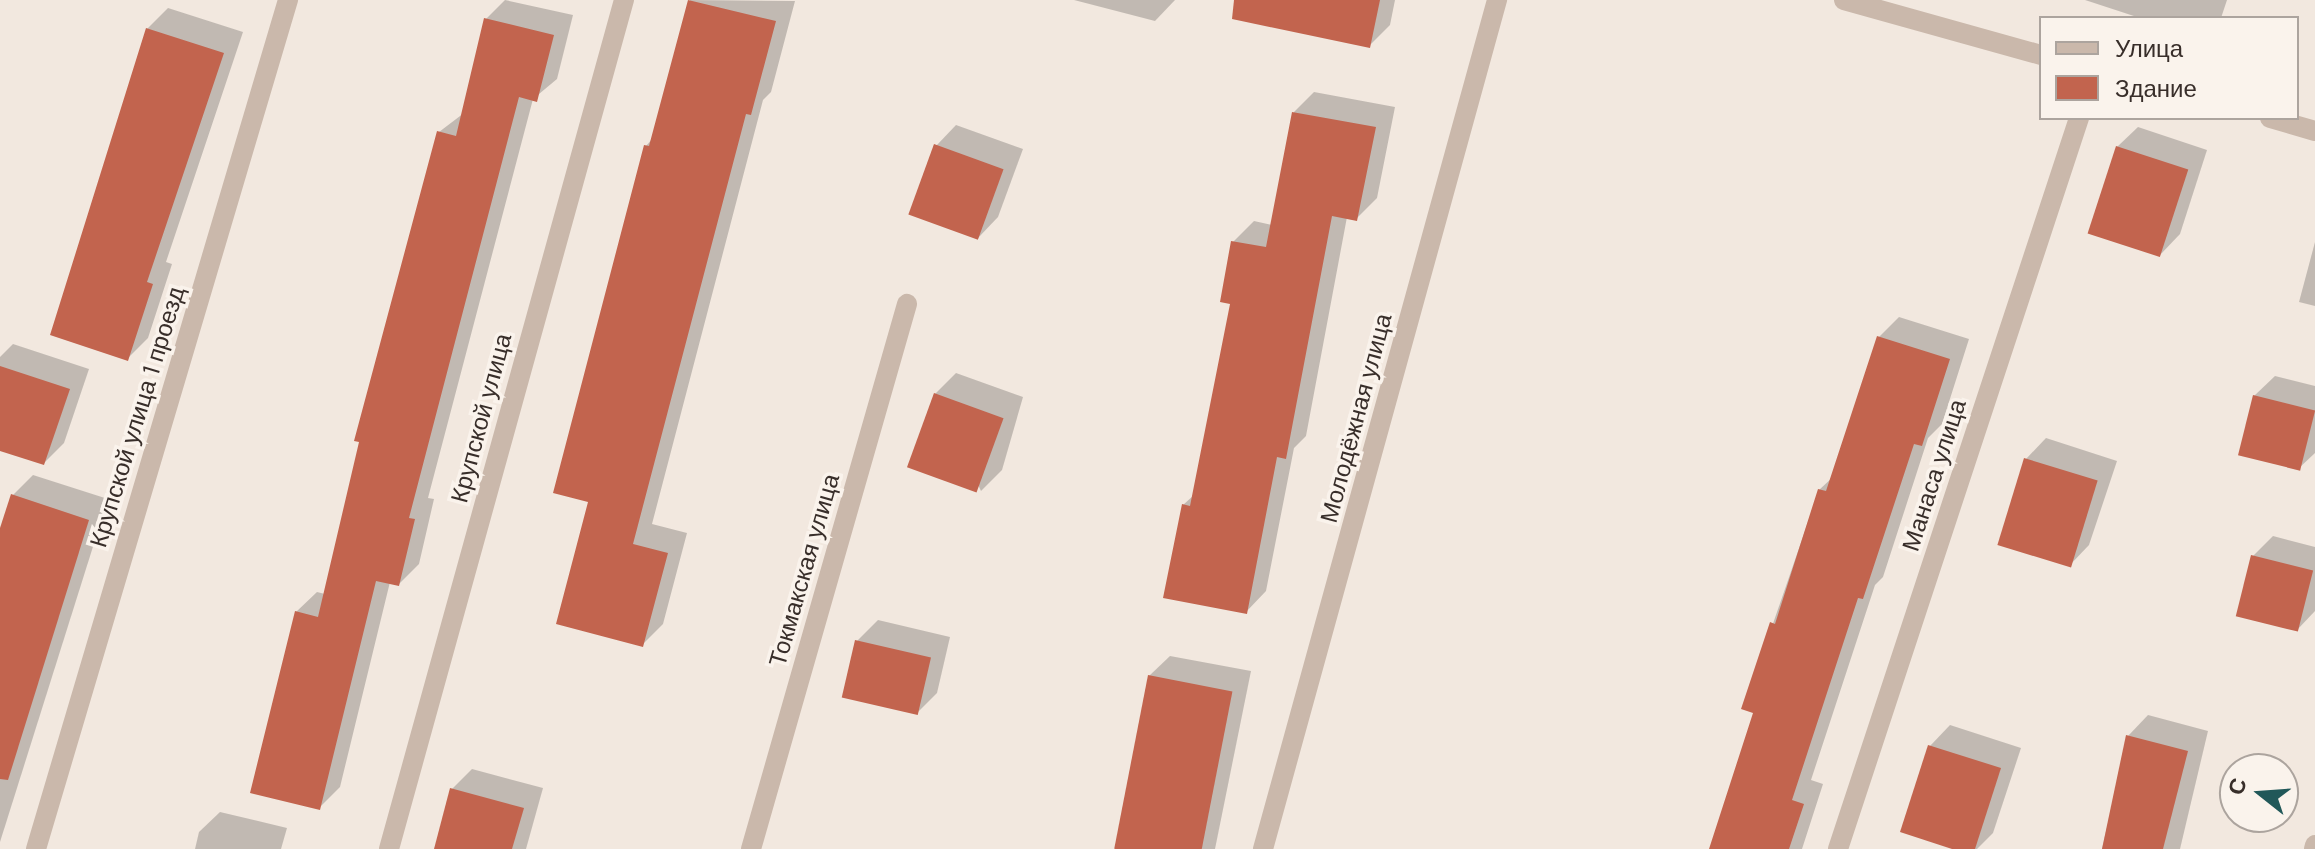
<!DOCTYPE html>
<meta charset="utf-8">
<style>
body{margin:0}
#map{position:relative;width:2315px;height:849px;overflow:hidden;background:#f2e8df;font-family:"DM Sans",sans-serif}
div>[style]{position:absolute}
.shadow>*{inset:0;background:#0003}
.building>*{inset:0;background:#c2644e;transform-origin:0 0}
.minor>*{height:20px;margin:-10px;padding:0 10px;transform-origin:10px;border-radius:10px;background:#cab8ab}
span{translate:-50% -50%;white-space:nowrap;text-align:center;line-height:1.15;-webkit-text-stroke:7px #faf3ec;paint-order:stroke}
.street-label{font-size:24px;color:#382e2a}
.legend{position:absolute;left:2039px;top:16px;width:260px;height:104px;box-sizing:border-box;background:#faf3ec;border:2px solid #aca49e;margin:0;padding:10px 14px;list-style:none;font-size:24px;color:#382e2a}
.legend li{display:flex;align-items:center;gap:16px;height:40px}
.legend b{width:40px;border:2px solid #aca49e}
.north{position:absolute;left:2219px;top:753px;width:80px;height:80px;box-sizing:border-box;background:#faf3ec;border:2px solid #aca49e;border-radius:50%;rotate:287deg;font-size:22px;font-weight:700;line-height:32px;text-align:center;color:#382e2a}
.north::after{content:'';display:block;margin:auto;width:28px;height:36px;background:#215859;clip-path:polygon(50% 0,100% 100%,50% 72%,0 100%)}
</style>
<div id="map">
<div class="shadow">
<div style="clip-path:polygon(505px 0,573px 15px,557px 79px,533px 99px,428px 498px,434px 499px,419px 564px,399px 584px,390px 582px,340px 787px,319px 808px,296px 612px,317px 592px,325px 594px,439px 132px,464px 113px,486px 19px)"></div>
<div style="clip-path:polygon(690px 0,795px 1px,771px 92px,763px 100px,652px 524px,687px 533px,663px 624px,642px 645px,591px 501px,646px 146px,653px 138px)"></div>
<div style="clip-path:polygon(1074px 0,1175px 0,1155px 21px)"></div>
<div style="clip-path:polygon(1308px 0,1395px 0,1390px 25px,1369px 46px)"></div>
<div style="clip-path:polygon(2085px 0,2227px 0,2221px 18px,2140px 18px)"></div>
<div style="clip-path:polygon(168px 8px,243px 32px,166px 262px,172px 264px,148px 338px,128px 358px,147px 29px)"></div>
<div style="clip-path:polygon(1314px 92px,1395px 107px,1377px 198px,1356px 219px,1347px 217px,1306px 436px,1294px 448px,1266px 591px,1246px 612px,1183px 505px,1194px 495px,1232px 302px,1233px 242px,1254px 221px,1272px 225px,1294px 112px)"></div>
<div style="clip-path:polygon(956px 125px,1023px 149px,998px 217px,978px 238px,936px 146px)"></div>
<div style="clip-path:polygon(2138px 127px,2207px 150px,2180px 234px,2160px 255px,2117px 147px)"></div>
<div style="clip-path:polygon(2315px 242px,2315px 306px,2299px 302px)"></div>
<div style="clip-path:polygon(1899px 317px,1969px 339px,1942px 424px,1928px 438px,1883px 577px,1875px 585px,1811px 780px,1823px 784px,1802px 849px,1712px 849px,1756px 712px,1744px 708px,1819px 490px,1834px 476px,1879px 337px)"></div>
<div style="clip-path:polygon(13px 344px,89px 369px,64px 443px,44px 463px,0 448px,0 357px)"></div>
<div style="clip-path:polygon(956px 373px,1023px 397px,1002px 470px,981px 491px,935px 394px)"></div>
<div style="clip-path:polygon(2275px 376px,2315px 386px,2315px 453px,2298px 469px,2254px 396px)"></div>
<div style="clip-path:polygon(2046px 438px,2117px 461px,2089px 545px,2069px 566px,2026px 459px)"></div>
<div style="clip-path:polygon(33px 475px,108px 499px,0 842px,0 536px,13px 495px)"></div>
<div style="clip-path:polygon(2273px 536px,2315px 547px,2315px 611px,2297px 630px,2253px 556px)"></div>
<div style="clip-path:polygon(878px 620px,950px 637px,937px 693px,917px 713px,857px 641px)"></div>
<div style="clip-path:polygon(1170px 656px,1251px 671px,1215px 849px,1115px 849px,1149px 676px)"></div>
<div style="clip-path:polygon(2148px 715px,2208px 731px,2180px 849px,2102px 849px,2128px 736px)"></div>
<div style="clip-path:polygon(1950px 725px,2021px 748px,1993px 833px,1977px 849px,1958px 849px,1930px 746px)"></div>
<div style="clip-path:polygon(472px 769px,543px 788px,526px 849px,436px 849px,452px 789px)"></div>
<div style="clip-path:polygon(220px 812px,287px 828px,281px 849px,195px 849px,199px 832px)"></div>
</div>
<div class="building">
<div style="clip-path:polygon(688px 0,776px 21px,751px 115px,746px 114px,633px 544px,668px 553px,643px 647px,556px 624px,588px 502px,553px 493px,644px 145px,649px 146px)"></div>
<div style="clip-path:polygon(1234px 0,1380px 0,1370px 48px,1232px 19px)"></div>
<div style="clip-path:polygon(484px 18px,554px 35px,537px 102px,519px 97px,409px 518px,415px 519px,399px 586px,376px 581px,320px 810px,250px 793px,295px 611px,318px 617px,359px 442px,354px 441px,437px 131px,456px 136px)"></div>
<div style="clip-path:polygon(146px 28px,224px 53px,147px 282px,153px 284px,128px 361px,50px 335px)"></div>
<div style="clip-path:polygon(1292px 112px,1376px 127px,1357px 221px,1332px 216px,1286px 459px,1277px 457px,1247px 614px,1163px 598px,1182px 504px,1190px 506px,1230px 304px,1220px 302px,1231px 241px,1266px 247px)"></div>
<div style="left:934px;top:144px;width:74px;height:75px;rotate:20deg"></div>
<div style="left:2116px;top:146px;width:76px;height:92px;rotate:18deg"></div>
<div style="clip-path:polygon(1877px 336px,1950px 359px,1922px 446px,1914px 444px,1863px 599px,1858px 598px,1792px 800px,1804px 804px,1789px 849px,1709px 849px,1753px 713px,1741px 709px,1770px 622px,1775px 624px,1818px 489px,1826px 491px)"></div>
<div style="clip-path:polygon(0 366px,70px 389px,44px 465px,0 451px)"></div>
<div style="left:934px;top:393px;width:74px;height:79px;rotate:20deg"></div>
<div style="left:2253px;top:395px;width:64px;height:62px;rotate:14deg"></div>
<div style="left:2024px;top:458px;width:77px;height:91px;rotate:17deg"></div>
<div style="clip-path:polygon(11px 494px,89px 520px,8px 780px,0 779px,0 528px)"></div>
<div style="left:2251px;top:555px;width:64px;height:63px;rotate:14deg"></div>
<div style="left:855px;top:640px;width:78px;height:59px;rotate:13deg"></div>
<div style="left:1148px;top:675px;width:86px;height:177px;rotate:11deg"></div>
<div style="clip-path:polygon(2126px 735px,2188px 751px,2163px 849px,2102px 849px)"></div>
<div style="clip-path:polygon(1928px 745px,2001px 768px,1975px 849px,1952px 849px,1900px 832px)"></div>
<div style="clip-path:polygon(450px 788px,524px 808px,512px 849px,434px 849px)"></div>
</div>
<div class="minor">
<div style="left:1844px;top:0;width:205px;rotate:15.6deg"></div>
<div style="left:2270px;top:118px;width:47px;rotate:16.1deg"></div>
<div style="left:36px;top:849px;width:886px;rotate:-73.47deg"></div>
<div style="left:389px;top:849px;width:881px;rotate:-74.53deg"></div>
<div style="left:751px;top:849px;width:567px;rotate:-74.03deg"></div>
<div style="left:1263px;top:849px;width:881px;rotate:-74.59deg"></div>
<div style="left:1838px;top:849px;width:770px;rotate:-71.75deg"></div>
<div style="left:2314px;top:849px;width:4px;rotate:-76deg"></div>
</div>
<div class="street-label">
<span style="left:137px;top:417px;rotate:-73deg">Крупской улица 1 проезд</span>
<span style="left:481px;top:418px;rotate:-75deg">Крупской улица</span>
<span style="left:1356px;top:418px;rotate:-75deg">Молодёжная улица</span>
<span style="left:1934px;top:475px;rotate:-72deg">Манаса улица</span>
<span style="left:804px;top:570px;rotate:-74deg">Токмакская улица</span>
</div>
<ul class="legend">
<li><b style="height:10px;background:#cab8ab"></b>Улица</li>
<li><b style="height:22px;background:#c2644e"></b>Здание</li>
</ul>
<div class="north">С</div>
</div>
